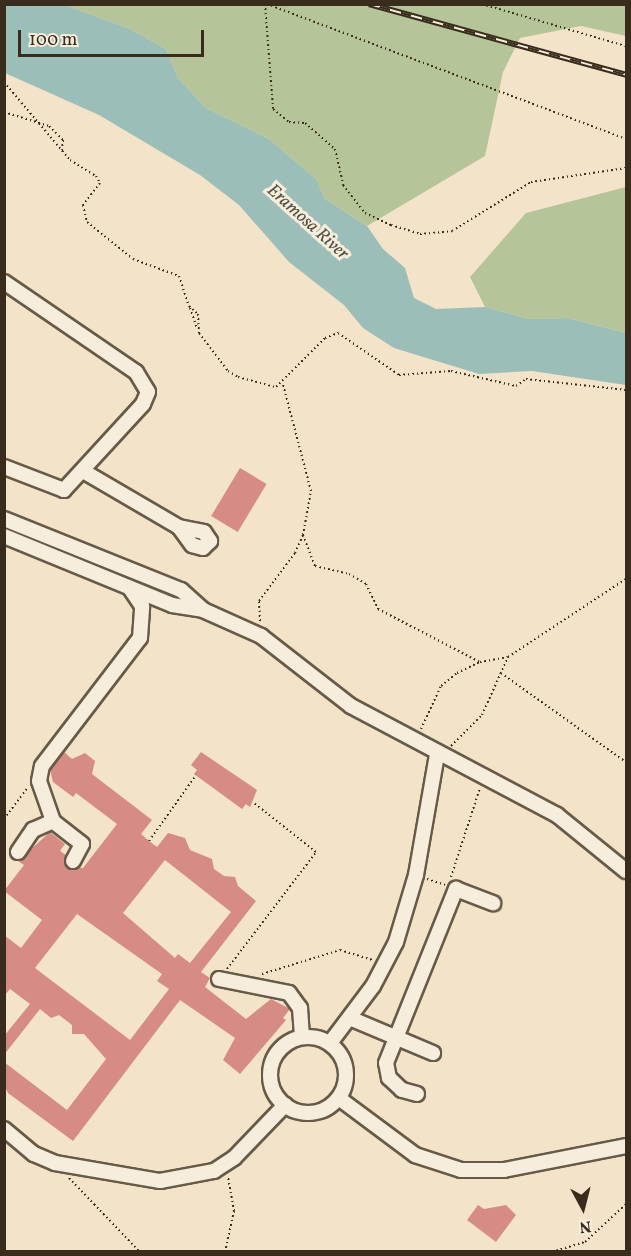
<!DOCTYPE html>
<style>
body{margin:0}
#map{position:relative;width:631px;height:1256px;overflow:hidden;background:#f2e3c9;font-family:Vollkorn,serif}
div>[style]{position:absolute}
.green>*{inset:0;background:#b6c49a}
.water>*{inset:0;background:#9bbeb8}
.building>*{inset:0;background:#d68c84;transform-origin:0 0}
.path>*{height:2px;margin-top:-1px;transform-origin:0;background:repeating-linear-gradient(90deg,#392c1c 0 1.5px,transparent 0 4.5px)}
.roads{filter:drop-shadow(2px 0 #675a47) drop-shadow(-2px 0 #675a47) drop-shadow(0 2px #675a47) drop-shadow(0 -2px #675a47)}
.minor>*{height:14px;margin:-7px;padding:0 7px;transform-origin:7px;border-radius:7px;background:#f7eddc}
.minor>.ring{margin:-7px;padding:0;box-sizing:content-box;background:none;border:14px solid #f7eddc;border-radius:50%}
.rail>*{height:6px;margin-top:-3px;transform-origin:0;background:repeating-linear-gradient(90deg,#f7eddc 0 11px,#392c1c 0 22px);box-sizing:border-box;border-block:2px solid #392c1c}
span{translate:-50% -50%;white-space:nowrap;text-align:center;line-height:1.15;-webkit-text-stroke:6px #f7eddc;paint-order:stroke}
.water-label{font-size:18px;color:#525043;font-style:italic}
.frame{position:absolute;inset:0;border:6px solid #392c1c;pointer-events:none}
.north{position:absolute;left:553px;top:1178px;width:60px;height:60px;-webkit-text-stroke:4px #f7eddc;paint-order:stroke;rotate:173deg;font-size:16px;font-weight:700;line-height:24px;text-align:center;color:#392c1c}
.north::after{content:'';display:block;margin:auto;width:21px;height:27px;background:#392c1c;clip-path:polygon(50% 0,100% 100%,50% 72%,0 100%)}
.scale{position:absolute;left:18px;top:30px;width:186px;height:27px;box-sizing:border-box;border:3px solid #392c1c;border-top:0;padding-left:8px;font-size:18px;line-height:21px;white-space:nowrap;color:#392c1c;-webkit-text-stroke:4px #f7eddc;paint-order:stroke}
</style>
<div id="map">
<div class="green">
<div style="clip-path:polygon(65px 5px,626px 5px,626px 36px,581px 26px,520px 38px,503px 72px,485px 156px,367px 226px,325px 199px,316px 179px,269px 139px,206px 108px,178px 78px,166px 49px,130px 29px)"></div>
<div style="clip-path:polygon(626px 187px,626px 333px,568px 318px,529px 319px,485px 307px,470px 277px,526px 213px)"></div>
</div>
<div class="water">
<div style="clip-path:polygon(5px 4px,65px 5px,130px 29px,166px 49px,178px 78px,206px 108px,269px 139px,316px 179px,325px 199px,367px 226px,383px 249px,405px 268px,414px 298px,436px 309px,485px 307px,529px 319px,568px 318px,626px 333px,626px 385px,532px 371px,479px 374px,394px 348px,363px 328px,344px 305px,289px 262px,239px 205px,200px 175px,99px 115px,5px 73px)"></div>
</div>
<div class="building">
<div style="left:240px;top:468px;width:31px;height:56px;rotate:31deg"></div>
<div style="clip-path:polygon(evenodd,64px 752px,72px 759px,85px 753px,95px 761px,92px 774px,152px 820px,141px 834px,149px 841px,157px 847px,168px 833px,185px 838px,190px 850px,212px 859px,214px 869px,224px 876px,235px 877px,238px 886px,256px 901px,201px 972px,210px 978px,205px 987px,246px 1019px,271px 999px,290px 1009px,283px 1018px,286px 1020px,240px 1074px,223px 1060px,235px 1038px,180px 1000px,73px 1141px,8px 1093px,4px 1085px,4px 1062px,67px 1110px,106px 1059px,84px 1034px,72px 1034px,72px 1025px,59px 1015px,51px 1018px,40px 1009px,4px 1055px,4px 1036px,30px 1004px,10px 989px,4px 996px,4px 935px,21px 948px,42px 920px,4px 891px,24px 865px,18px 861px,50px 832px,65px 844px,60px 851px,66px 855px,66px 866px,83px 868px,117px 824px,76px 793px,73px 797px,53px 782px,50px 770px,64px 752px,165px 860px,231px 912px,190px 963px,178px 954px,175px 958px,123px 913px,165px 860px,64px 752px,77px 914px,162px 974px,157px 981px,169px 989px,130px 1040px,35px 968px,77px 914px)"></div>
<div style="clip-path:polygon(201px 752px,257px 790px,250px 807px,246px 804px,242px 809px,194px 774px,197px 770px,191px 765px)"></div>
<div style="clip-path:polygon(478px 1205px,484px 1209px,506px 1205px,516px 1215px,496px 1242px,467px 1220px)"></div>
</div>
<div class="path">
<div style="left:265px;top:4px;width:105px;rotate:85.6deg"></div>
<div style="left:273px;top:109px;width:21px;rotate:39deg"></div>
<div style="left:289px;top:122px;width:16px;rotate:4deg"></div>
<div style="left:305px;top:123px;width:40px;rotate:41deg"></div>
<div style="left:335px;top:149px;width:37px;rotate:77deg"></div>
<div style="left:343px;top:185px;width:36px;rotate:52deg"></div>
<div style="left:365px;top:213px;width:29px;rotate:25deg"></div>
<div style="left:391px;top:225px;width:30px;rotate:17deg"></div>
<div style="left:420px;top:234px;width:32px;rotate:-5deg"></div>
<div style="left:452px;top:231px;width:93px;rotate:-31.8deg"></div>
<div style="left:531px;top:182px;width:96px;rotate:-8.4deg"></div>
<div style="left:267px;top:4px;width:384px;rotate:20.6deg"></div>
<div style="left:482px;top:4px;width:150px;rotate:16.3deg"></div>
<div style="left:4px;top:82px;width:102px;rotate:49.8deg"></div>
<div style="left:70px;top:160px;width:31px;rotate:32deg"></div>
<div style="left:96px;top:176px;width:8px;rotate:60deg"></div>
<div style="left:100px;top:183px;width:28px;rotate:128deg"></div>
<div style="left:83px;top:205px;width:17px;rotate:77deg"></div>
<div style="left:87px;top:222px;width:59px;rotate:38.8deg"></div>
<div style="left:133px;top:259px;width:49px;rotate:20.3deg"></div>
<div style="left:179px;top:276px;width:32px;rotate:72deg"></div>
<div style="left:189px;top:306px;width:12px;rotate:42deg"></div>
<div style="left:198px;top:314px;width:19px;rotate:87deg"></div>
<div style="left:199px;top:333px;width:48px;rotate:52.7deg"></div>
<div style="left:228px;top:371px;width:12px;rotate:31deg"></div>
<div style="left:238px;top:377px;width:39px;rotate:15deg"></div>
<div style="left:276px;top:387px;width:69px;rotate:-45deg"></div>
<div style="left:325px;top:338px;width:14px;rotate:-21deg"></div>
<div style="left:338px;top:333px;width:74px;rotate:34.5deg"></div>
<div style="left:399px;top:375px;width:52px;rotate:-4.4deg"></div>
<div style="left:451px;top:371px;width:67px;rotate:13deg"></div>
<div style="left:516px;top:386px;width:12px;rotate:-35deg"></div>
<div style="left:526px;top:379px;width:101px;rotate:6.3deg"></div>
<div style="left:4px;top:112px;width:47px;rotate:17.3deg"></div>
<div style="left:49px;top:126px;width:20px;rotate:45deg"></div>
<div style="left:63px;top:140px;width:10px;rotate:96deg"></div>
<div style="left:190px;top:308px;width:21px;rotate:71deg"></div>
<div style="left:303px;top:535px;width:33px;rotate:69deg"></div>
<div style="left:315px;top:566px;width:35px;rotate:13deg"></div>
<div style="left:349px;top:574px;width:20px;rotate:30deg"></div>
<div style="left:366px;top:584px;width:28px;rotate:64deg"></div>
<div style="left:378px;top:609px;width:115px;rotate:27.5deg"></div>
<div style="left:260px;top:621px;width:20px;rotate:-93deg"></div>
<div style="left:259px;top:601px;width:60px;rotate:-53.1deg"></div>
<div style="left:295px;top:553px;width:20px;rotate:-66deg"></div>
<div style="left:303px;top:535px;width:45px;rotate:-79.7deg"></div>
<div style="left:311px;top:491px;width:111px;rotate:-104.7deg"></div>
<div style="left:501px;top:673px;width:153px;rotate:35.5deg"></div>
<div style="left:421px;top:729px;width:47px;rotate:-65.1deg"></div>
<div style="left:441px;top:686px;width:21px;rotate:-39deg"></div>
<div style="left:457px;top:673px;width:25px;rotate:-26deg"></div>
<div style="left:480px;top:662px;width:28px;rotate:-10deg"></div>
<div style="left:508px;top:657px;width:141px;rotate:-33.5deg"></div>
<div style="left:451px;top:746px;width:44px;rotate:-45deg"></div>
<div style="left:482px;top:715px;width:64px;rotate:-65.9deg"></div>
<div style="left:4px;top:819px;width:39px;rotate:-53deg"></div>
<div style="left:149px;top:841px;width:81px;rotate:-54.5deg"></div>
<div style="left:451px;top:877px;width:94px;rotate:-72deg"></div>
<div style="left:427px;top:879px;width:19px;rotate:18deg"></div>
<div style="left:227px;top:969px;width:147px;rotate:-52.7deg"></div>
<div style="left:316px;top:852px;width:79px;rotate:-141.7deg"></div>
<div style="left:262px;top:974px;width:82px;rotate:-17.1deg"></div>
<div style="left:340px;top:950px;width:34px;rotate:17deg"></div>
<div style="left:69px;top:1178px;width:103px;rotate:46.2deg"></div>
<div style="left:225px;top:1252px;width:42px;rotate:-77.6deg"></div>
<div style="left:234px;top:1211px;width:34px;rotate:-100deg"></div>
<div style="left:552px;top:1252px;width:34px;rotate:-17deg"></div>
<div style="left:585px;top:1242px;width:56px;rotate:-42.8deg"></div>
</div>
<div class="roads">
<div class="minor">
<div style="left:4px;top:282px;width:160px;rotate:34.3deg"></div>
<div style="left:136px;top:372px;width:23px;rotate:59deg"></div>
<div style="left:148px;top:392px;width:13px;rotate:113deg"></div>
<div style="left:143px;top:404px;width:117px;rotate:132.6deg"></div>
<div style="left:64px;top:490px;width:64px;rotate:-159deg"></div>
<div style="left:83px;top:471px;width:111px;rotate:30.3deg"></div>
<div style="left:179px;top:527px;width:25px;rotate:11deg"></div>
<div style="left:204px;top:532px;width:11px;rotate:56deg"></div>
<div style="left:210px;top:541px;width:10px;rotate:135deg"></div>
<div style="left:203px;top:548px;width:11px;rotate:-165deg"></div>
<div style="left:192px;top:545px;width:22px;rotate:-126deg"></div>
<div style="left:4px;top:519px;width:191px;rotate:21.9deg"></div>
<div style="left:181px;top:590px;width:30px;rotate:42deg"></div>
<div style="left:203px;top:610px;width:64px;rotate:24.1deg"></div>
<div style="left:261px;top:636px;width:114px;rotate:37.9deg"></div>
<div style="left:351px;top:706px;width:233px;rotate:27.9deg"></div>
<div style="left:557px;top:815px;width:89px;rotate:39.1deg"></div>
<div style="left:4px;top:536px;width:182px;rotate:22.3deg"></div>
<div style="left:172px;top:605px;width:31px;rotate:9deg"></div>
<div style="left:18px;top:852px;width:27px;rotate:-56deg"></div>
<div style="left:33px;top:830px;width:22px;rotate:-24deg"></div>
<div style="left:73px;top:861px;width:19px;rotate:-62deg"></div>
<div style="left:82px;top:844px;width:37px;rotate:-142deg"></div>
<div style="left:53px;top:821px;width:42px;rotate:-109.3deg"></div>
<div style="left:39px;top:781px;width:15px;rotate:-79deg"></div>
<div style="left:42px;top:766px;width:161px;rotate:-52.6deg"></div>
<div style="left:140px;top:638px;width:32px;rotate:-86deg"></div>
<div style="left:142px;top:606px;width:22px;rotate:-124deg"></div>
<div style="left:219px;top:979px;width:71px;rotate:11.3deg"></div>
<div style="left:289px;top:993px;width:19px;rotate:54deg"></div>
<div style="left:300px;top:1008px;width:29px;rotate:86deg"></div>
<div style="left:352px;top:1019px;width:88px;rotate:22.8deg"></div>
<div class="ring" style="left:270px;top:1037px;width:62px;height:62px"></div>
<div style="left:330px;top:1043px;width:71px;rotate:-53deg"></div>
<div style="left:373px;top:986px;width:50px;rotate:-62.4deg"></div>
<div style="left:396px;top:942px;width:70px;rotate:-73.4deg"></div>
<div style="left:416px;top:875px;width:122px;rotate:-80.1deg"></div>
<div style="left:417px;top:1094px;width:16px;rotate:-165deg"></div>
<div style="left:402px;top:1090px;width:18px;rotate:-137deg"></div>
<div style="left:389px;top:1078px;width:15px;rotate:-101deg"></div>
<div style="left:386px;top:1063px;width:27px;rotate:-68deg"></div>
<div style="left:396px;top:1038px;width:161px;rotate:-68.1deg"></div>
<div style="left:456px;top:889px;width:40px;rotate:21deg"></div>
<div style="left:340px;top:1099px;width:94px;rotate:36.7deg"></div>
<div style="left:415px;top:1155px;width:48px;rotate:18.1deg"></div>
<div style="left:461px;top:1170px;width:43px"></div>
<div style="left:504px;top:1170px;width:124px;rotate:-11.1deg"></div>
<div style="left:4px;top:1129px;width:39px;rotate:40deg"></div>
<div style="left:34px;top:1154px;width:23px;rotate:23deg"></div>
<div style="left:55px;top:1163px;width:107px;rotate:9.7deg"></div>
<div style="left:160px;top:1181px;width:55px;rotate:-10.5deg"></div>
<div style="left:214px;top:1171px;width:24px;rotate:-33deg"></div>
<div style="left:234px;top:1158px;width:74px;rotate:-46.1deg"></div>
</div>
</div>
<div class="rail">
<div style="left:369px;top:4px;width:267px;rotate:15.4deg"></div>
</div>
<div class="water-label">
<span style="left:307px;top:223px;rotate:42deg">Eramosa River</span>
</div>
<div class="frame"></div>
<div class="north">N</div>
<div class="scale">100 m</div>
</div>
